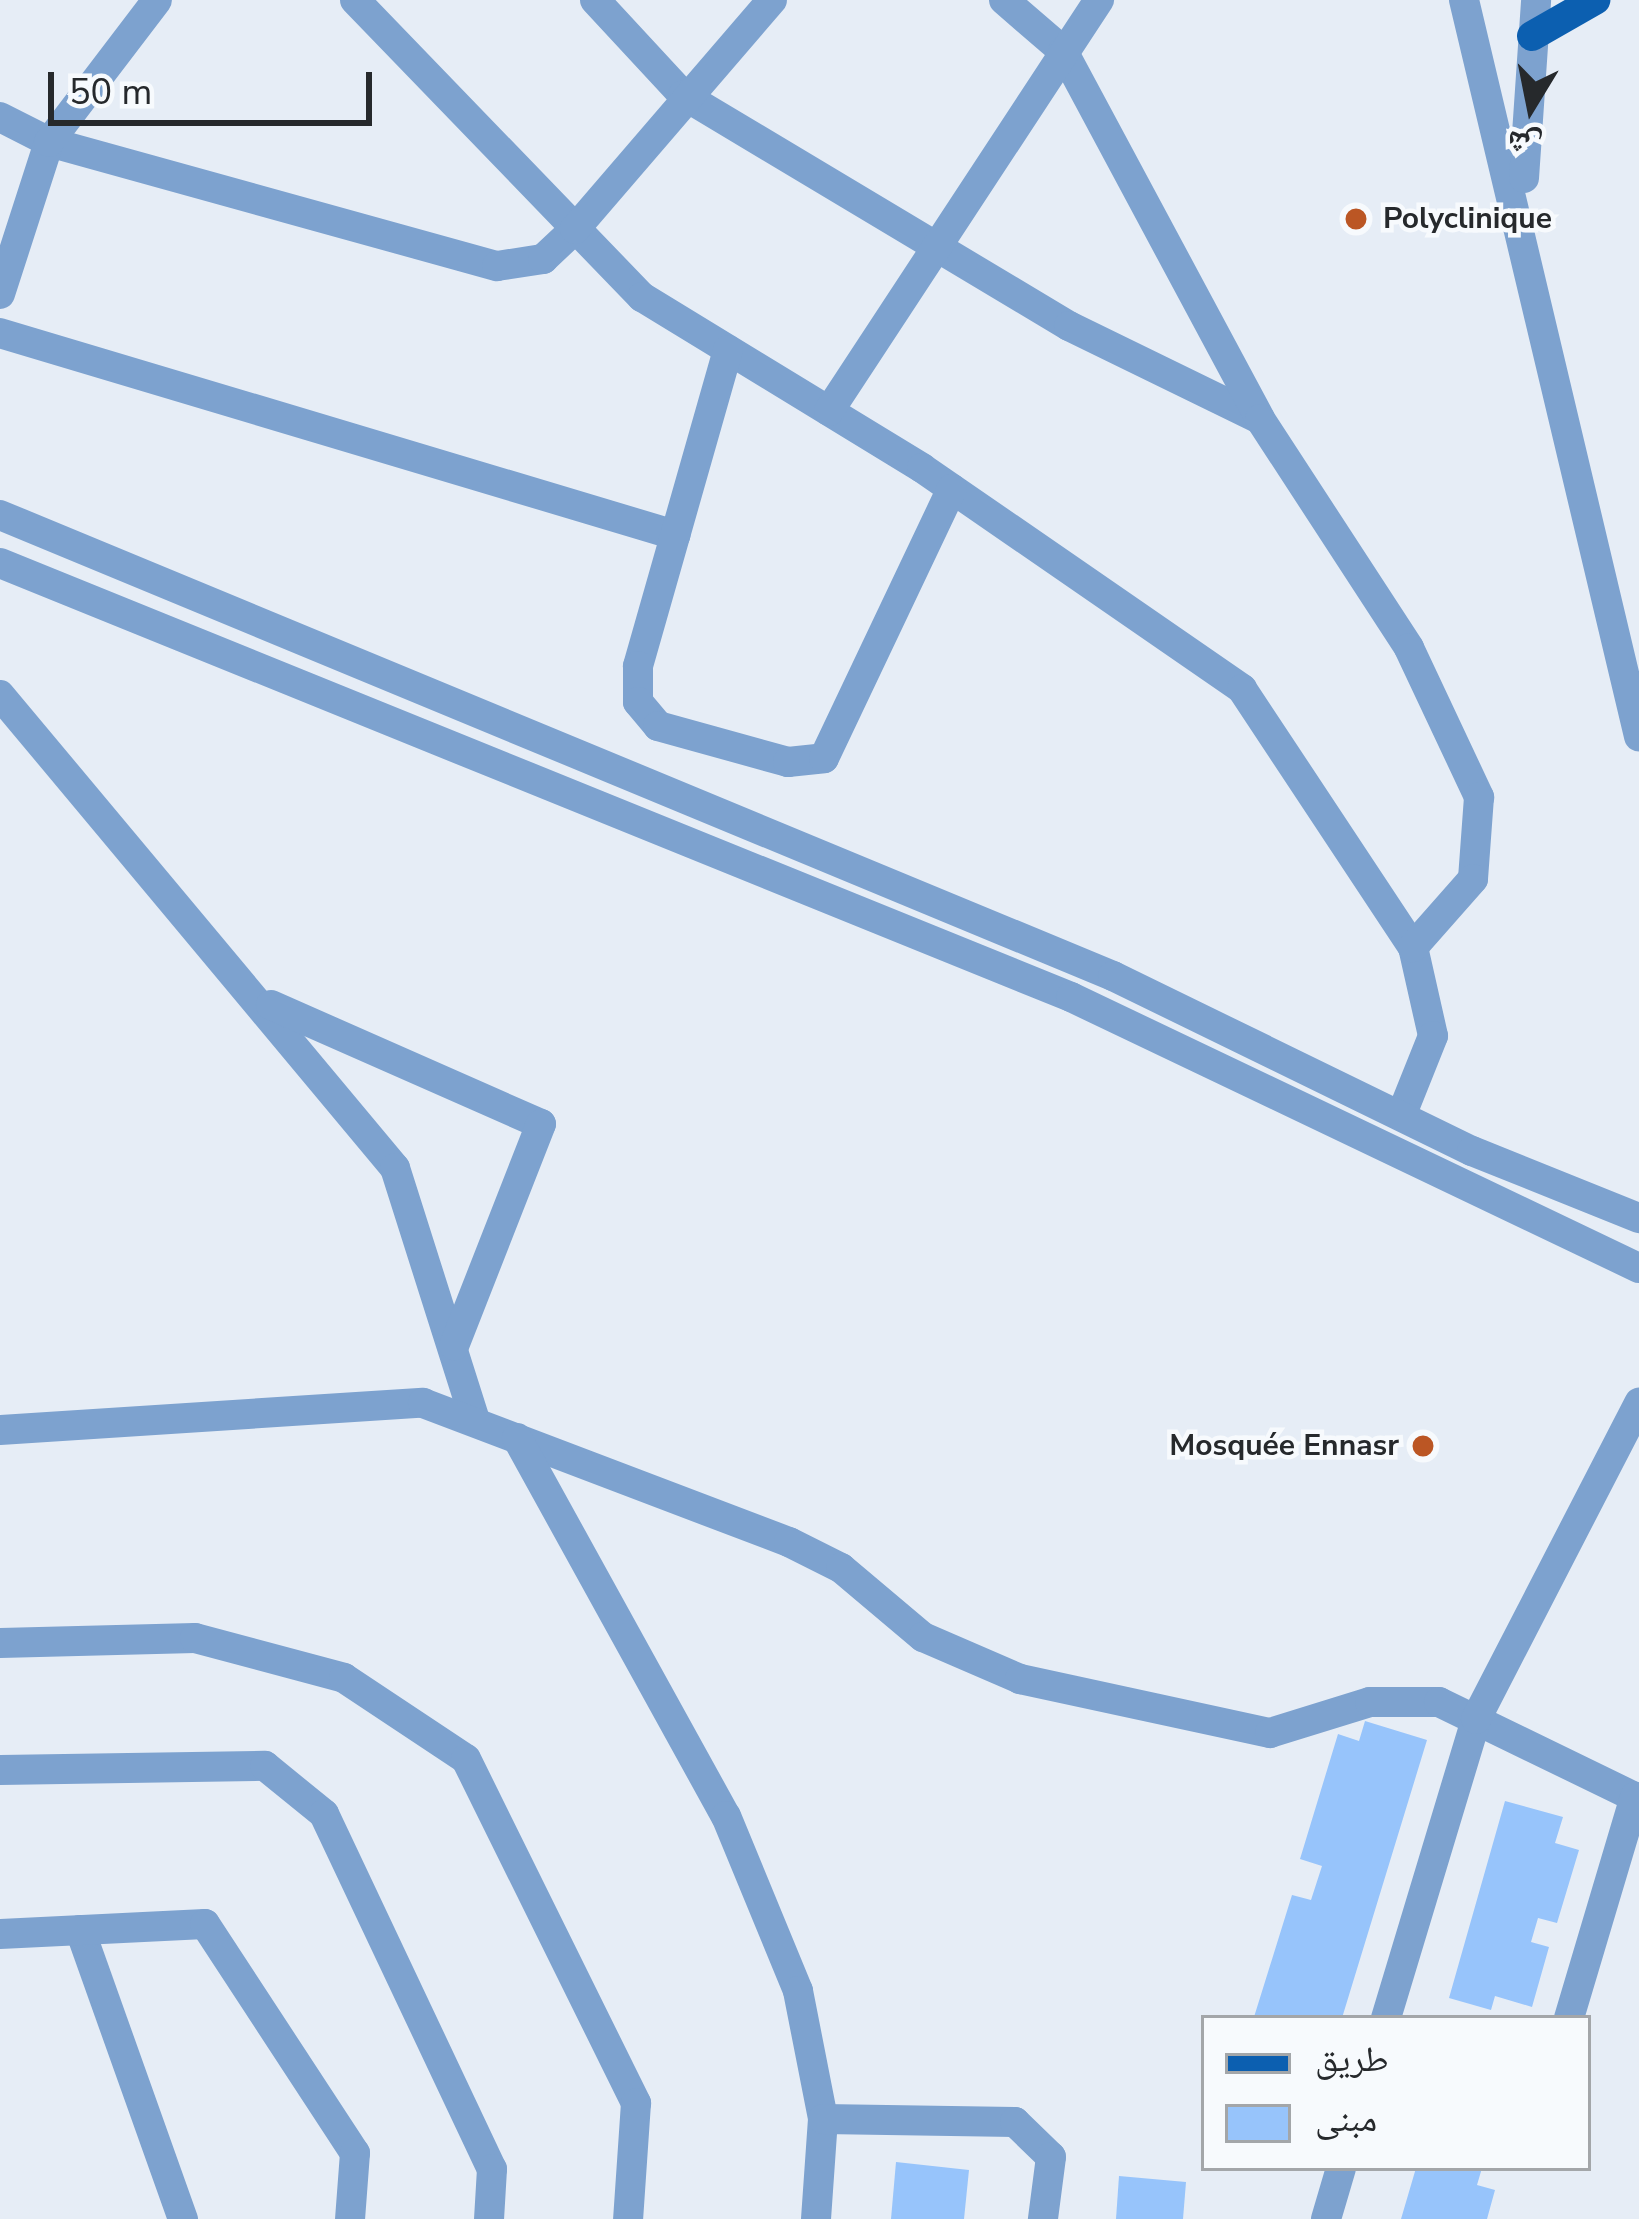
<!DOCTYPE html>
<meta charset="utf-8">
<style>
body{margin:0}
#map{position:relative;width:1639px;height:2219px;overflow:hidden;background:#e6edf6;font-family:"Nunito Sans","Noto Naskh Arabic",sans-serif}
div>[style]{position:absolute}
.building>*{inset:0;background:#97c4fb}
.minor>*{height:30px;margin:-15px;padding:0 15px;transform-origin:15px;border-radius:15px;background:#7da2cf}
.major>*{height:30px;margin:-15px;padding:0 15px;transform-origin:15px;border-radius:15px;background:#0c5fb0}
.dots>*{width:33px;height:33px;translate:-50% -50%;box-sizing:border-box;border:6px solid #f7fafd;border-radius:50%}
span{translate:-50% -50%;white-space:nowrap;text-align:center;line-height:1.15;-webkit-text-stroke:9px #f7fafd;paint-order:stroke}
.poi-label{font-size:30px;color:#26292c;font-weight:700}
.left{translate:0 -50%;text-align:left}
.right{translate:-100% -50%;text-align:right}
.legend{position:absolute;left:1201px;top:2015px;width:390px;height:156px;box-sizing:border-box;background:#f7fafd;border:3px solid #a3a6a9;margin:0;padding:15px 21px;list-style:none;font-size:36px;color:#26292c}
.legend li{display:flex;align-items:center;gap:24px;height:60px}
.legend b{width:60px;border:3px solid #a3a6a9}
.north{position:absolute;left:1471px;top:48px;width:120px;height:120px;-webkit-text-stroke:9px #f7fafd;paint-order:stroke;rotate:190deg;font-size:33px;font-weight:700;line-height:48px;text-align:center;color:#26292c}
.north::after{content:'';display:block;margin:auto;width:42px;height:54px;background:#26292c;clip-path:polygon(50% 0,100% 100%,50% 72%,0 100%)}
.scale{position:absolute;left:48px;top:72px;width:324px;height:54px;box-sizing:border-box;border:6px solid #26292c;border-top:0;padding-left:15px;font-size:36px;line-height:42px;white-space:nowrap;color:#26292c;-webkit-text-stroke:9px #f7fafd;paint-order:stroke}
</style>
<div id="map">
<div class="building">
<div style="clip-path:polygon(1365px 1721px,1427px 1740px,1342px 2018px,1254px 2017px,1292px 1895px,1311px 1900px,1322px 1866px,1300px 1859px,1338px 1734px,1359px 1741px)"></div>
<div style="clip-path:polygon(1505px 1801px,1563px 1817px,1555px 1843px,1579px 1850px,1557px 1923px,1538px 1918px,1531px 1942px,1549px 1947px,1532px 2007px,1495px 1996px,1491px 2010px,1449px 1998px)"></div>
<div style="clip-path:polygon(896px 2162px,969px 2170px,964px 2219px,891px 2219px)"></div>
<div style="clip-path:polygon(1416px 2168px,1482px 2168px,1477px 2185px,1495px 2190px,1487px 2219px,1401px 2219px)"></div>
<div style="clip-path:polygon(1119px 2176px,1186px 2182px,1183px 2219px,1116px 2219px)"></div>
</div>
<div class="minor">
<div style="left:355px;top:0;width:413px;rotate:46deg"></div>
<div style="left:642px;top:297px;width:328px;rotate:31.4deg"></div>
<div style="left:922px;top:468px;width:389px;rotate:34.6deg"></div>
<div style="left:1242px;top:689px;width:310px;rotate:56.5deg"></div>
<div style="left:1413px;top:947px;width:91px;rotate:77.3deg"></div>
<div style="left:1433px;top:1036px;width:86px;rotate:111.8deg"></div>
<div style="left:595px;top:0;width:129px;rotate:47.2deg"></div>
<div style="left:683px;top:95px;width:450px;rotate:30.9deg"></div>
<div style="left:1069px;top:326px;width:212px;rotate:26deg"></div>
<div style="left:1004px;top:0;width:78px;rotate:40.8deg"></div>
<div style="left:1063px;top:51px;width:417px;rotate:61.8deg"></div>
<div style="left:1260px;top:419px;width:273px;rotate:56.9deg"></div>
<div style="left:1409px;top:648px;width:165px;rotate:64.8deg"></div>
<div style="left:1479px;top:797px;width:82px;rotate:94.2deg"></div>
<div style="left:1473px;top:879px;width:91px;rotate:131.4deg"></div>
<div style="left:1464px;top:0;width:757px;rotate:76.63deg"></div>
<div style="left:0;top:117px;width:55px;rotate:27deg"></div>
<div style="left:49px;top:142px;width:465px;rotate:15.5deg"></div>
<div style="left:497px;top:266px;width:47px;rotate:-8.7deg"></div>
<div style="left:543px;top:259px;width:44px;rotate:-43.2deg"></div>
<div style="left:575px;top:229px;width:302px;rotate:-49.3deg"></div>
<div style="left:1524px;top:178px;width:178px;rotate:-86.1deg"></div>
<div style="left:0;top:294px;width:160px;rotate:-72.1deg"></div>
<div style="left:49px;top:142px;width:178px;rotate:-52.7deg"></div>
<div style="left:0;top:333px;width:705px;rotate:16.66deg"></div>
<div style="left:728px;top:350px;width:329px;rotate:105.9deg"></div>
<div style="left:638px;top:666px;width:36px;rotate:90deg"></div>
<div style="left:638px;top:702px;width:31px;rotate:50deg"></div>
<div style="left:658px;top:726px;width:135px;rotate:15.5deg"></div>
<div style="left:788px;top:762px;width:36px;rotate:-6deg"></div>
<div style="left:824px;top:758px;width:298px;rotate:-64.6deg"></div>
<div style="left:829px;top:411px;width:492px;rotate:-56.7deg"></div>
<div style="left:0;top:515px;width:1205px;rotate:22.5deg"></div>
<div style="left:1113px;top:976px;width:399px;rotate:26deg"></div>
<div style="left:1472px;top:1151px;width:180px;rotate:21.9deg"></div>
<div style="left:0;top:563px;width:1156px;rotate:22.06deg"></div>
<div style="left:1071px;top:997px;width:629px;rotate:25.51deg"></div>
<div style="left:0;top:695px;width:616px;rotate:50.13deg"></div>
<div style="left:395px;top:1168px;width:261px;rotate:72.4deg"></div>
<div style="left:271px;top:1005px;width:295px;rotate:23.8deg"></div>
<div style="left:541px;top:1124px;width:238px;rotate:111.4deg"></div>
<div style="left:0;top:1430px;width:424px;rotate:-3.7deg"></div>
<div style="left:423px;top:1403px;width:392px;rotate:20.8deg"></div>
<div style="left:789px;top:1542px;width:58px;rotate:26.6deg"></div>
<div style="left:841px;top:1568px;width:107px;rotate:40.1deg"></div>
<div style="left:923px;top:1637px;width:106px;rotate:23.4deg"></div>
<div style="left:1020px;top:1679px;width:256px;rotate:12.2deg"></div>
<div style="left:1270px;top:1733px;width:105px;rotate:-17.2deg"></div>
<div style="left:1370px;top:1702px;width:69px"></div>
<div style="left:1439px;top:1702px;width:222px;rotate:25.9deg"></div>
<div style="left:517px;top:1438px;width:432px;rotate:61.1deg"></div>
<div style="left:726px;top:1816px;width:189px;rotate:67.6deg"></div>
<div style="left:798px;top:1991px;width:130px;rotate:78.9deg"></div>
<div style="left:0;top:1643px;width:195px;rotate:-1.5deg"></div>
<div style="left:195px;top:1638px;width:154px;rotate:15deg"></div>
<div style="left:344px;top:1678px;width:146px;rotate:33.6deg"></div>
<div style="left:466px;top:1759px;width:384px;rotate:63.7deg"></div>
<div style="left:636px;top:2103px;width:116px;rotate:93.9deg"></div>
<div style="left:0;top:1770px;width:265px;rotate:-0.9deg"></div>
<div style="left:265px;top:1766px;width:76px;rotate:39.1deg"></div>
<div style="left:324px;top:1814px;width:393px;rotate:64.7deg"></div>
<div style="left:492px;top:2169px;width:50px;rotate:93.4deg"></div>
<div style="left:80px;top:1930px;width:307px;rotate:70.4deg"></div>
<div style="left:0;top:1934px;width:205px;rotate:-2.8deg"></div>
<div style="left:205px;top:1924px;width:274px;rotate:56.8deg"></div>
<div style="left:355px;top:2153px;width:66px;rotate:94.3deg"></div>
<div style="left:1386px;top:2018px;width:312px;rotate:-73.2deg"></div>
<div style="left:1476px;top:1719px;width:356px;rotate:-62.7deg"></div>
<div style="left:1569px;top:2018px;width:231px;rotate:-73.4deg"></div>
<div style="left:816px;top:2219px;width:100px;rotate:-86deg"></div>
<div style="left:823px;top:2119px;width:192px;rotate:0.9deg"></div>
<div style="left:1015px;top:2122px;width:50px;rotate:44.2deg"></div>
<div style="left:1051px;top:2157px;width:63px;rotate:97.4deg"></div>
<div style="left:1326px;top:2219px;width:53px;rotate:-73.6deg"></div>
</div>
<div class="major">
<div style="left:1532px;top:36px;width:73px;rotate:-29.7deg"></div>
</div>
<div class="dots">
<div style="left:1356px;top:219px;background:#bb5624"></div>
<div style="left:1423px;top:1446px;background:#bb5624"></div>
</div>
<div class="poi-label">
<span class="left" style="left:1383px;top:219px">Polyclinique</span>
<span class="right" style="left:1399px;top:1446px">Mosquée Ennasr</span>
</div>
<ul class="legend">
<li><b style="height:15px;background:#0c5fb0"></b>طريق</li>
<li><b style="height:33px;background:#97c4fb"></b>مبنى</li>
</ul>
<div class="north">ش</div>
<div class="scale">50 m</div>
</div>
